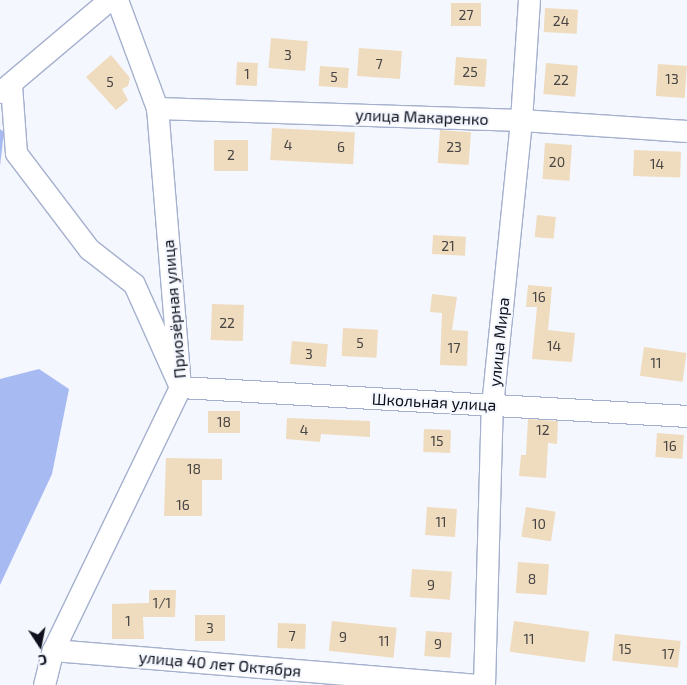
<!DOCTYPE html>
<meta charset="utf-8">
<style>
body{margin:0}
#map{position:relative;width:687px;height:685px;overflow:hidden;background:#f5f7fe;font-family:"Exo 2",sans-serif}
div>[style]{position:absolute}
.water>*{inset:0;background:#a8baf2}
.building>*{inset:0;background:#efdbbd;transform-origin:0 0}
.roads{filter:drop-shadow(1px 0 #a5b0ce) drop-shadow(-1px 0 #a5b0ce) drop-shadow(0 1px #a5b0ce) drop-shadow(0 -1px #a5b0ce)}
.minor>*{height:21px;margin:-10.5px;padding:0 10.5px;transform-origin:10.5px;border-radius:10.5px;background:#fff}
span{translate:-50% -50%;white-space:nowrap;text-align:center;line-height:1.15;-webkit-text-stroke:4px #f5f7fe;paint-order:stroke}
.number-label{font-size:14px;color:#464444}
.number-label span{-webkit-text-stroke-width:0}
.street-label{font-size:16px;color:#0e111c}
.north{position:absolute;left:15px;top:620px;width:50px;height:50px;-webkit-text-stroke:4px #f5f7fe;paint-order:stroke;rotate:169deg;font-size:14px;font-weight:700;line-height:20px;text-align:center;color:#0e111c}
.north::after{content:'';display:block;margin:auto;width:18px;height:22px;background:#0e111c;clip-path:polygon(50% 0,100% 100%,50% 72%,0 100%)}
</style>
<div id="map">
<div class="water">
<div style="clip-path:polygon(0 129px,4px 132px,0 166px)"></div>
<div style="clip-path:polygon(39px 369px,69px 389px,52px 474px,0 585px,0 379px)"></div>
</div>
<div class="building">
<div style="left:451px;top:3px;width:30px;height:23px"></div>
<div style="left:545px;top:8px;width:33px;height:24px;rotate:3deg"></div>
<div style="left:271px;top:38px;width:37px;height:30px;rotate:5deg"></div>
<div style="left:359px;top:48px;width:43px;height:28px;rotate:4deg"></div>
<div style="clip-path:polygon(111px 55px,130px 78px,128px 86px,122px 89px,128px 100px,116px 110px,86px 77px)"></div>
<div style="left:456px;top:57px;width:31px;height:28px;rotate:4deg"></div>
<div style="left:237px;top:62px;width:21px;height:23px;rotate:3deg"></div>
<div style="left:546px;top:63px;width:32px;height:31px;rotate:5deg"></div>
<div style="left:658px;top:64px;width:29px;height:32px;rotate:4deg"></div>
<div style="left:320px;top:66px;width:29px;height:20px;rotate:4deg"></div>
<div style="left:272px;top:128px;width:83px;height:32px;rotate:3deg"></div>
<div style="left:440px;top:130px;width:31px;height:33px;rotate:4deg"></div>
<div style="left:214px;top:140px;width:34px;height:31px"></div>
<div style="left:545px;top:143px;width:27px;height:36px;rotate:4deg"></div>
<div style="left:634px;top:150px;width:47px;height:26px;rotate:2deg"></div>
<div style="left:537px;top:215px;width:19px;height:22px;rotate:6deg"></div>
<div style="left:433px;top:235px;width:33px;height:19px;rotate:3deg"></div>
<div style="clip-path:polygon(528px 285px,552px 287px,548px 330px,575px 333px,572px 362px,532px 359px,537px 307px,526px 307px)"></div>
<div style="clip-path:polygon(432px 294px,457px 297px,452px 330px,468px 331px,467px 366px,440px 365px,442px 313px,430px 312px)"></div>
<div style="left:212px;top:304px;width:32px;height:36px;rotate:2deg"></div>
<div style="left:343px;top:328px;width:35px;height:28px;rotate:3deg"></div>
<div style="left:292px;top:341px;width:36px;height:23px;rotate:5deg"></div>
<div style="left:644px;top:347px;width:43px;height:29px;rotate:8deg"></div>
<div style="left:208px;top:411px;width:32px;height:22px"></div>
<div style="clip-path:polygon(287px 418px,370px 421px,370px 437px,321px 434px,320px 442px,286px 439px)"></div>
<div style="clip-path:polygon(528px 419px,558px 421px,557px 444px,548px 443px,546px 478px,519px 476px,521px 455px,526px 455px)"></div>
<div style="left:424px;top:429px;width:27px;height:23px;rotate:2deg"></div>
<div style="left:657px;top:433px;width:27px;height:24px;rotate:4deg"></div>
<div style="clip-path:polygon(166px 458px,222px 459px,222px 480px,202px 480px,202px 516px,164px 516px)"></div>
<div style="left:427px;top:507px;width:30px;height:28px;rotate:4deg"></div>
<div style="left:526px;top:507px;width:30px;height:30px;rotate:9deg"></div>
<div style="left:518px;top:562px;width:31px;height:31px;rotate:4deg"></div>
<div style="left:412px;top:569px;width:40px;height:28px;rotate:4deg"></div>
<div style="clip-path:polygon(149px 590px,176px 590px,175px 617px,143px 617px,144px 639px,112px 639px,112px 604px,149px 603px)"></div>
<div style="left:195px;top:615px;width:30px;height:26px"></div>
<div style="left:332px;top:621px;width:65px;height:30px;rotate:6deg"></div>
<div style="left:514px;top:621px;width:76px;height:31px;rotate:8deg"></div>
<div style="left:278px;top:623px;width:28px;height:25px;rotate:2deg"></div>
<div style="left:426px;top:631px;width:26px;height:25px;rotate:4deg"></div>
<div style="left:615px;top:634px;width:66px;height:27px;rotate:6deg"></div>
</div>
<div class="roads">
<div class="minor">
<div style="left:11px;top:85px;width:68px;rotate:85.8deg"></div>
<div style="left:16px;top:153px;width:121px;rotate:52.8deg"></div>
<div style="left:89px;top:249px;width:57px;rotate:37.9deg"></div>
<div style="left:134px;top:284px;width:113px;rotate:65.9deg"></div>
<div style="left:180px;top:387px;width:508px;rotate:3.27deg"></div>
<div style="left:0;top:92px;width:143px;rotate:-40.2deg"></div>
<div style="left:157px;top:108px;width:364px;rotate:1.9deg"></div>
<div style="left:521px;top:120px;width:166px;rotate:3.8deg"></div>
<div style="left:53px;top:650px;width:426px;rotate:4.7deg"></div>
<div style="left:44px;top:685px;width:36px;rotate:-76deg"></div>
<div style="left:53px;top:650px;width:292px;rotate:-64.2deg"></div>
<div style="left:180px;top:387px;width:280px;rotate:-94.7deg"></div>
<div style="left:157px;top:108px;width:115px;rotate:-110.3deg"></div>
<div style="left:484px;top:685px;width:279px;rotate:-88.4deg"></div>
<div style="left:492px;top:406px;width:287px;rotate:-84.2deg"></div>
<div style="left:521px;top:120px;width:120px;rotate:-86.2deg"></div>
</div>
</div>
<div class="number-label">
<span style="left:466px;top:15px">27</span>
<span style="left:561px;top:21px">24</span>
<span style="left:288px;top:55px">3</span>
<span style="left:379px;top:64px">7</span>
<span style="left:470px;top:72px">25</span>
<span style="left:247px;top:74px">1</span>
<span style="left:334px;top:77px">5</span>
<span style="left:672px;top:79px">13</span>
<span style="left:561px;top:80px">22</span>
<span style="left:110px;top:82px">5</span>
<span style="left:288px;top:145px">4</span>
<span style="left:341px;top:147px">6</span>
<span style="left:454px;top:147px">23</span>
<span style="left:231px;top:155px">2</span>
<span style="left:557px;top:162px">20</span>
<span style="left:657px;top:164px">14</span>
<span style="left:448px;top:246px">21</span>
<span style="left:539px;top:297px">16</span>
<span style="left:227px;top:323px">22</span>
<span style="left:360px;top:343px">5</span>
<span style="left:554px;top:346px">14</span>
<span style="left:454px;top:348px">17</span>
<span style="left:309px;top:354px">3</span>
<span style="left:656px;top:363px">11</span>
<span style="left:224px;top:422px">18</span>
<span style="left:304px;top:430px">4</span>
<span style="left:543px;top:430px">12</span>
<span style="left:437px;top:441px">15</span>
<span style="left:670px;top:446px">16</span>
<span style="left:194px;top:469px">18</span>
<span style="left:183px;top:505px">16</span>
<span style="left:441px;top:522px">11</span>
<span style="left:539px;top:524px">10</span>
<span style="left:532px;top:579px">8</span>
<span style="left:431px;top:585px">9</span>
<span style="left:162px;top:603px">1/1</span>
<span style="left:128px;top:621px">1</span>
<span style="left:210px;top:628px">3</span>
<span style="left:292px;top:636px">7</span>
<span style="left:343px;top:637px">9</span>
<span style="left:529px;top:639px">11</span>
<span style="left:384px;top:641px">11</span>
<span style="left:438px;top:644px">9</span>
<span style="left:625px;top:649px">15</span>
<span style="left:668px;top:654px">17</span>
</div>
<div class="street-label">
<span style="left:422px;top:117px;rotate:2deg">улица Макаренко</span>
<span style="left:174px;top:309px;rotate:-95deg">Приозёрная улица</span>
<span style="left:499px;top:342px;rotate:-84deg">улица Мира</span>
<span style="left:434px;top:402px;rotate:3deg">Школьная улица</span>
<span style="left:220px;top:664px;rotate:5deg">улица 40 лет Октября</span>
</div>
<div class="north">С</div>
</div>
